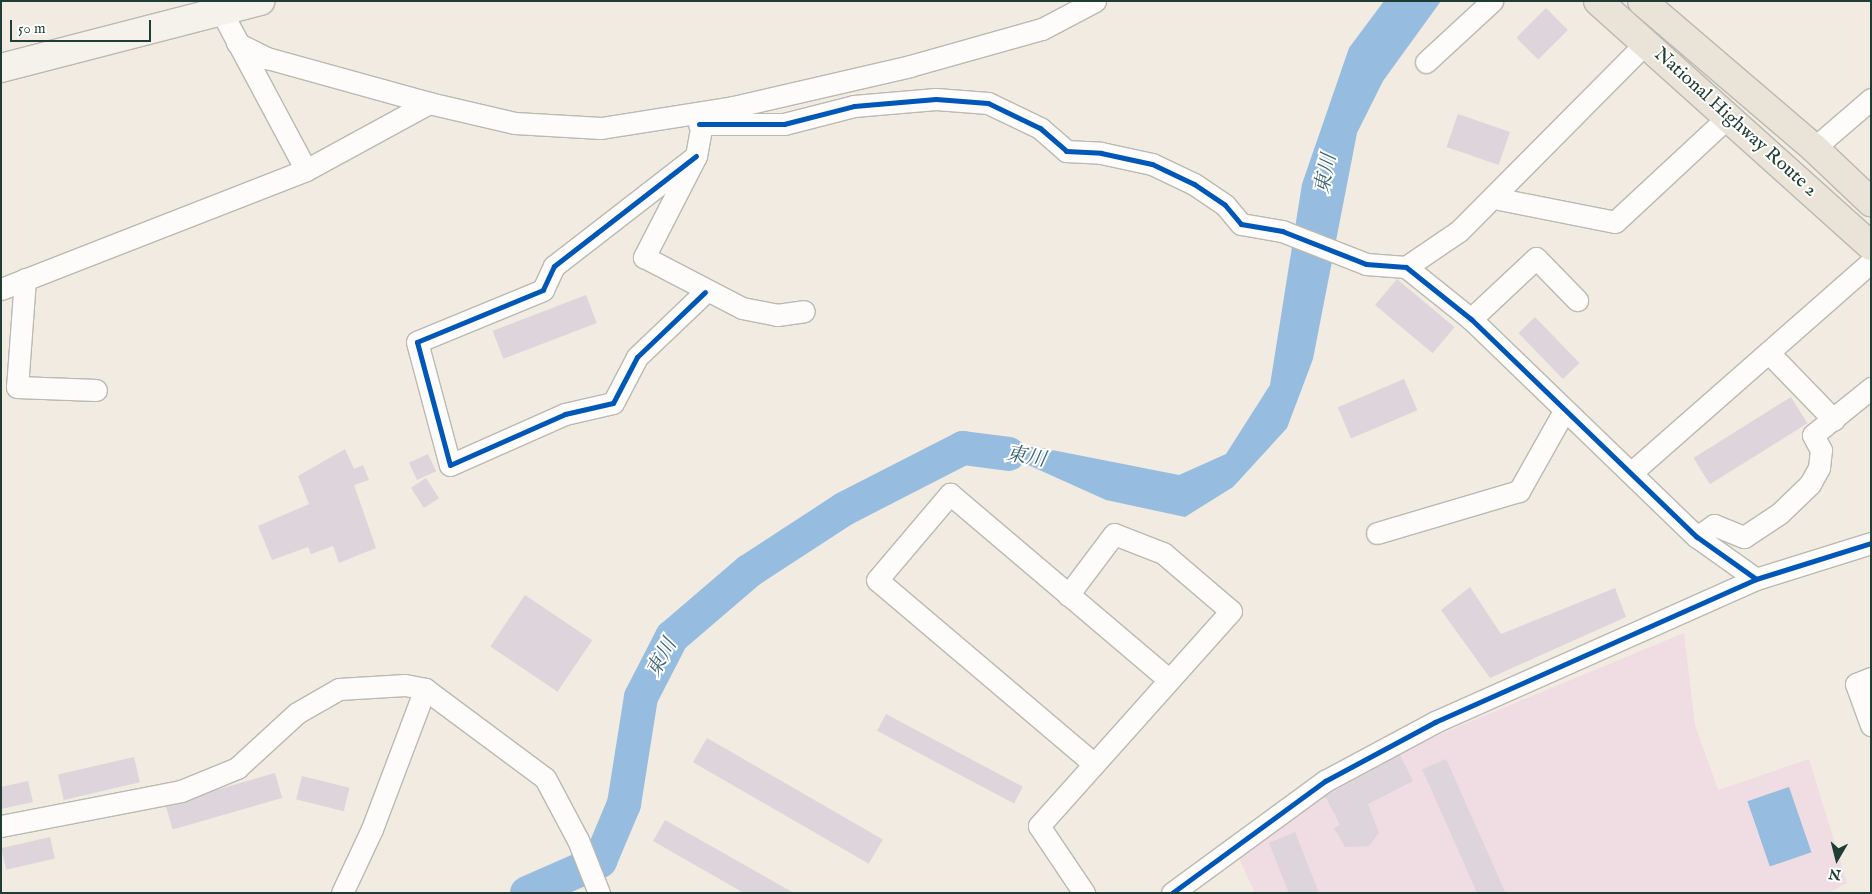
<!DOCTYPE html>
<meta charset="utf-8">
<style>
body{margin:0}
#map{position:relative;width:1872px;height:894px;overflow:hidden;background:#f1ebe1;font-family:"IM FELL English","Noto Serif JP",serif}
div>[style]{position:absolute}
.built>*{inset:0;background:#f0dce3}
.water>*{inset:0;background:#96bde0;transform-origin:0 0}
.river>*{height:34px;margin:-17px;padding:0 17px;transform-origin:17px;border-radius:17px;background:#96bde0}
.building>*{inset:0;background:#ded4db;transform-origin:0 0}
.roads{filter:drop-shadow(1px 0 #bab9b2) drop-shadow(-1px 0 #bab9b2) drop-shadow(0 1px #bab9b2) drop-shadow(0 -1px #bab9b2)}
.street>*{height:21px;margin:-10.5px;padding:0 10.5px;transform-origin:10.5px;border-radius:10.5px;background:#fdfcfa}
.secondary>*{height:28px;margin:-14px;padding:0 14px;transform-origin:14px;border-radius:14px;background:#f5f2ec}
.highway>*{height:28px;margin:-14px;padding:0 14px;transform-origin:14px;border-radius:14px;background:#eae3d7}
.cycleway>*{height:5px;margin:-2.5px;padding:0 2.5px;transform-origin:2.5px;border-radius:2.5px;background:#0057b8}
span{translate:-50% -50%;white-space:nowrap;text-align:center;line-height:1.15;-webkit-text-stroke:4px #fff;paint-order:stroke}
.street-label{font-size:19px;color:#1f3d34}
.water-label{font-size:20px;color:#3b6370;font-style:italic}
.frame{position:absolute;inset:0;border:2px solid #1f3d34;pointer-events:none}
.north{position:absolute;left:1812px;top:834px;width:50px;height:50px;-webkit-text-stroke:4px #fff;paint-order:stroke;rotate:188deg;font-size:14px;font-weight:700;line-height:20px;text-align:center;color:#1f3d34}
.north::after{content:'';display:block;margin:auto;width:18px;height:22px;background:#1f3d34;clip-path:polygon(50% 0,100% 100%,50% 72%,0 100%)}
.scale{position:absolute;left:10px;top:20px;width:141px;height:22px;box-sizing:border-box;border:2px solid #1f3d34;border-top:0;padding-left:6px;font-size:15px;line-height:18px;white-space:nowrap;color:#1f3d34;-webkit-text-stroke:4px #fff;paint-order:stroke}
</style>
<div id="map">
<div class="built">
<div style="clip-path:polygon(1684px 633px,1695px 725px,1718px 790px,1809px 759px,1847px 883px,1828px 893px,1255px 893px,1237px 854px,1330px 787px,1407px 748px)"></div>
</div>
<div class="water">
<div style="clip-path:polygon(1384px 1px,1441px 1px,1383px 81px,1357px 133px,1313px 359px,1287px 428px,1233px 487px,1185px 517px,1106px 500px,1015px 459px,963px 448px,1037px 447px,1179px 475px,1226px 454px,1270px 385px,1302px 184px,1349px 48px)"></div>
<div style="left:1789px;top:787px;width:69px;height:44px;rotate:71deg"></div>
</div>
<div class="river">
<div style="left:527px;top:893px;width:80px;rotate:-23.7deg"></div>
<div style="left:600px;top:861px;width:62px;rotate:-67.2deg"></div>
<div style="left:624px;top:804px;width:108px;rotate:-81deg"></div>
<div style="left:641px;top:697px;width:68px;rotate:-62.7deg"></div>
<div style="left:672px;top:637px;width:101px;rotate:-40.6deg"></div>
<div style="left:749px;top:571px;width:113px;rotate:-33.1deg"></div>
<div style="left:844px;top:509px;width:134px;rotate:-27.1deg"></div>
<div style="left:963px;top:448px;width:46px;rotate:7.4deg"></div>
</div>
<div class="building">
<div style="left:1546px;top:8px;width:31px;height:42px;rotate:45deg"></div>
<div style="left:1458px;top:114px;width:55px;height:35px;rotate:19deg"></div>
<div style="left:1397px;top:279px;width:75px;height:34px;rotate:40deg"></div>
<div style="left:586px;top:295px;width:30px;height:100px;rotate:69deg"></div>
<div style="left:1535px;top:317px;width:64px;height:23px;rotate:46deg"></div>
<div style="left:1404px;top:379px;width:34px;height:72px;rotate:67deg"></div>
<div style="left:1791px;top:397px;width:31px;height:115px;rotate:58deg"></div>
<div style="clip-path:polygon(345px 449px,354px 469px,363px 465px,369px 480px,354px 485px,376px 548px,339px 563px,333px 546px,311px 554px,308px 547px,272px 560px,258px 526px,309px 504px,298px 476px)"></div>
<div style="left:428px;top:454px;width:19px;height:21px;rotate:65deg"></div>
<div style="left:426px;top:478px;width:24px;height:18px;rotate:57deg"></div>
<div style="clip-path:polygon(1470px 587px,1501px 634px,1615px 588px,1626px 617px,1490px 678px,1441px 610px)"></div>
<div style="left:525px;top:595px;width:81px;height:62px;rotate:34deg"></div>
<div style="left:886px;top:714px;width:155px;height:19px;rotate:28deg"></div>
<div style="left:707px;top:738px;width:203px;height:28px;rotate:30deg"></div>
<div style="clip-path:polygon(1400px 755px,1413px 781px,1368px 804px,1379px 833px,1369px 846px,1345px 847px,1334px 828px,1340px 825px,1325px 796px)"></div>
<div style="left:134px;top:757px;width:26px;height:78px;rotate:77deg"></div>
<div style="left:1446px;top:759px;width:146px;height:26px;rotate:66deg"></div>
<div style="left:275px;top:773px;width:26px;height:114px;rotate:74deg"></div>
<div style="left:302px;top:776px;width:49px;height:24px;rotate:14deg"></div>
<div style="clip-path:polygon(28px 781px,33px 802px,1px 809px,1px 787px)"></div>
<div style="clip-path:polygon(665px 820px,794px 893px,744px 893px,653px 841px)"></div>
<div style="clip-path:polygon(1295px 832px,1319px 893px,1289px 893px,1269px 843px)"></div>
<div style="left:50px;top:837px;width:22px;height:50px;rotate:77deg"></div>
</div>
<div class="roads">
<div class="street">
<div style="left:221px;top:11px;width:180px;rotate:61.9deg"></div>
<div style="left:237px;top:43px;width:34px;rotate:27deg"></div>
<div style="left:267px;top:58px;width:168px;rotate:15.5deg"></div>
<div style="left:429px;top:103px;width:88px;rotate:13.1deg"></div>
<div style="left:515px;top:123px;width:86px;rotate:3.3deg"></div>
<div style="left:601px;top:128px;width:134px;rotate:-9deg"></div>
<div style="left:733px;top:107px;width:182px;rotate:-13deg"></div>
<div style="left:910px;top:66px;width:137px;rotate:-15.7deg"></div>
<div style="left:1042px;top:29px;width:60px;rotate:-27.8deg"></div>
<div style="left:1426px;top:62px;width:90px;rotate:-42.7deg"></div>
<div style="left:704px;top:112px;width:45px;rotate:100.3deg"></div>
<div style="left:696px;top:156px;width:114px;rotate:117.2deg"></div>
<div style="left:644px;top:257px;width:110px;rotate:27.5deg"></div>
<div style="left:742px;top:308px;width:36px;rotate:11deg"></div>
<div style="left:777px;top:315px;width:27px;rotate:-8deg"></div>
<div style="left:699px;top:124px;width:85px"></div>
<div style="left:784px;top:124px;width:72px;rotate:-14.4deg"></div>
<div style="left:854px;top:106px;width:82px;rotate:-4.9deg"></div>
<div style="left:936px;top:99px;width:52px;rotate:4.4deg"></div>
<div style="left:988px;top:103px;width:58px;rotate:25.7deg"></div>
<div style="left:1040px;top:128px;width:35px;rotate:41deg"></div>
<div style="left:1066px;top:151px;width:35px;rotate:3deg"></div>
<div style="left:1101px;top:153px;width:52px;rotate:12.2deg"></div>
<div style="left:1152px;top:164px;width:47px;rotate:25.5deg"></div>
<div style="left:1194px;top:184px;width:37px;rotate:34deg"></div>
<div style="left:1225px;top:205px;width:25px;rotate:50deg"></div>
<div style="left:1241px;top:224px;width:42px;rotate:9.7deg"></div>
<div style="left:1282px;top:231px;width:90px;rotate:21.4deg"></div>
<div style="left:1366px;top:264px;width:40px;rotate:4.3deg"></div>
<div style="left:1406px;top:267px;width:83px;rotate:38.7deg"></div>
<div style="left:1471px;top:319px;width:314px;rotate:44deg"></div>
<div style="left:1697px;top:537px;width:72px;rotate:35.4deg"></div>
<div style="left:1814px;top:148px;width:75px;rotate:-40.7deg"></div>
<div style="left:696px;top:156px;width:180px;rotate:142.2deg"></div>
<div style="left:554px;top:266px;width:26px;rotate:115deg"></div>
<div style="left:543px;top:290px;width:136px;rotate:157.6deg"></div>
<div style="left:417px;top:342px;width:127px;rotate:75deg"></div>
<div style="left:450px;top:465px;width:126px;rotate:-23.9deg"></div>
<div style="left:565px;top:414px;width:49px;rotate:-12.9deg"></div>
<div style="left:613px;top:403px;width:52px;rotate:-62.4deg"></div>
<div style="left:637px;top:357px;width:94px;rotate:-43.7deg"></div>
<div style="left:1494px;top:198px;width:123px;rotate:11.2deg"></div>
<div style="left:1615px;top:222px;width:154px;rotate:-42.9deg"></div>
<div style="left:1406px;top:267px;width:64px;rotate:-34.2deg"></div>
<div style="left:1459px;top:231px;width:264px;rotate:-45.2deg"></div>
<div style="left:25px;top:279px;width:108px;rotate:94.2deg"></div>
<div style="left:17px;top:387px;width:79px;rotate:2.2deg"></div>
<div style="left:1px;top:289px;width:327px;rotate:-21.3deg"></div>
<div style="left:306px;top:170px;width:140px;rotate:-28.6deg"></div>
<div style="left:1471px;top:319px;width:89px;rotate:-43.2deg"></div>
<div style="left:1536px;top:258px;width:59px;rotate:45.7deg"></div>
<div style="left:1769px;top:353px;width:93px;rotate:45.9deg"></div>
<div style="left:1632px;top:472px;width:318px;rotate:-41.3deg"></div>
<div style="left:1377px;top:533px;width:148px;rotate:-16.5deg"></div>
<div style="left:1519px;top:491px;width:92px;rotate:-60.6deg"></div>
<div style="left:1697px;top:537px;width:21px;rotate:-35deg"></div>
<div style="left:1714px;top:525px;width:32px;rotate:22deg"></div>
<div style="left:1744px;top:537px;width:43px;rotate:-33.7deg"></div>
<div style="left:1780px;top:513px;width:42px;rotate:-44deg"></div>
<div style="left:1810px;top:484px;width:18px;rotate:-61deg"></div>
<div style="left:1819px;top:468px;width:18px;rotate:-84deg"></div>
<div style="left:1821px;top:450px;width:17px;rotate:-118deg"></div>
<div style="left:1813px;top:435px;width:75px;rotate:-39deg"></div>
<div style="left:1068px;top:595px;width:76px;rotate:-53deg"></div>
<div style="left:1114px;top:534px;width:53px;rotate:21.2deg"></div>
<div style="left:1163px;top:553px;width:89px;rotate:40.5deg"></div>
<div style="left:1231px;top:611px;width:288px;rotate:131.8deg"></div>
<div style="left:1039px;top:826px;width:81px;rotate:56.1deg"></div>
<div style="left:1871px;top:678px;width:16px;rotate:158deg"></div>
<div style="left:1856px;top:684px;width:44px;rotate:69.9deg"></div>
<div style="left:1093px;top:763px;width:283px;rotate:-139.7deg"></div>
<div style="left:877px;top:580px;width:113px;rotate:-49.7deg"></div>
<div style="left:950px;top:494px;width:287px;rotate:40.3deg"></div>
<div style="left:1px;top:826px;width:183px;rotate:-11deg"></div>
<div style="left:181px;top:791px;width:61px;rotate:-22.3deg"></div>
<div style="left:237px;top:768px;width:81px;rotate:-42.5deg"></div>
<div style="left:297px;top:713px;width:48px;rotate:-29.7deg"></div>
<div style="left:339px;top:689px;width:66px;rotate:-3.5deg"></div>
<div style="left:405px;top:685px;width:20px;rotate:11deg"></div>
<div style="left:425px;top:689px;width:149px;rotate:36.6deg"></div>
<div style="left:545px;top:778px;width:70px;rotate:62deg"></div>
<div style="left:578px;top:840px;width:57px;rotate:68.4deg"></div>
<div style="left:342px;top:893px;width:71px;rotate:-64.9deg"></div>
<div style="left:372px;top:829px;width:150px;rotate:-69.3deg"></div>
<div style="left:1172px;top:893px;width:190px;rotate:-36.2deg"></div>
<div style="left:1325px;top:781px;width:125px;rotate:-28.2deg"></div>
<div style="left:1435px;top:722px;width:351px;rotate:-24deg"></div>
<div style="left:1756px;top:579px;width:121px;rotate:-17.4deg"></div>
</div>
<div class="secondary">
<div style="left:1px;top:68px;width:268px;rotate:-14.5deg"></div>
</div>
<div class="highway">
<div style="left:1598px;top:1px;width:367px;rotate:41.9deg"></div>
<div style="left:1642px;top:1px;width:226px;rotate:40.5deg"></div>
<div style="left:1814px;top:148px;width:79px;rotate:43.5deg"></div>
</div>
</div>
<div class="cycleway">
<div style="left:699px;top:124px;width:85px"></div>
<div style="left:784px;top:124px;width:72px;rotate:-14.4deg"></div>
<div style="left:854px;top:106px;width:82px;rotate:-4.9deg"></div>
<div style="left:936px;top:99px;width:52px;rotate:4.4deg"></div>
<div style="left:988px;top:103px;width:58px;rotate:25.7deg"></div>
<div style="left:1040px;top:128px;width:35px;rotate:41deg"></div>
<div style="left:1066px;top:151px;width:35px;rotate:3deg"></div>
<div style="left:1101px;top:153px;width:52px;rotate:12.2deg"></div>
<div style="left:1152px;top:164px;width:47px;rotate:25.5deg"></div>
<div style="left:1194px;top:184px;width:37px;rotate:34deg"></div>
<div style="left:1225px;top:205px;width:25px;rotate:50deg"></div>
<div style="left:1241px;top:224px;width:42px;rotate:9.7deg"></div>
<div style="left:1282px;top:231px;width:90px;rotate:21.4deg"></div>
<div style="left:1366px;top:264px;width:40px;rotate:4.3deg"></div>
<div style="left:1406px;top:267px;width:83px;rotate:38.7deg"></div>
<div style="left:1471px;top:319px;width:314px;rotate:44deg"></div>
<div style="left:1697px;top:537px;width:72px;rotate:35.4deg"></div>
<div style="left:696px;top:156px;width:180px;rotate:142.2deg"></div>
<div style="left:554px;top:266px;width:26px;rotate:115deg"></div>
<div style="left:543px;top:290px;width:136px;rotate:157.6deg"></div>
<div style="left:417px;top:342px;width:127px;rotate:75deg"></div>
<div style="left:450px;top:465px;width:126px;rotate:-23.9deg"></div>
<div style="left:565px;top:414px;width:49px;rotate:-12.9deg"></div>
<div style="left:613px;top:403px;width:52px;rotate:-62.4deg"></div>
<div style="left:637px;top:357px;width:94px;rotate:-43.7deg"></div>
<div style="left:1172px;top:893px;width:190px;rotate:-36.2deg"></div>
<div style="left:1325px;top:781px;width:125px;rotate:-28.2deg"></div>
<div style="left:1435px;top:722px;width:351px;rotate:-24deg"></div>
<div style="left:1756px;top:579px;width:121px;rotate:-17.4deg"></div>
</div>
<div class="street-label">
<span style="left:1735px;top:123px;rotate:42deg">National Highway Route 2</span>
</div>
<div class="water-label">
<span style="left:1326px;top:174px;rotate:-79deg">東川</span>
<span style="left:1026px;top:457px;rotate:10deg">東川</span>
<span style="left:662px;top:658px;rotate:-61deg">東川</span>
</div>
<div class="frame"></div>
<div class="north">N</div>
<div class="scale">50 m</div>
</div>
